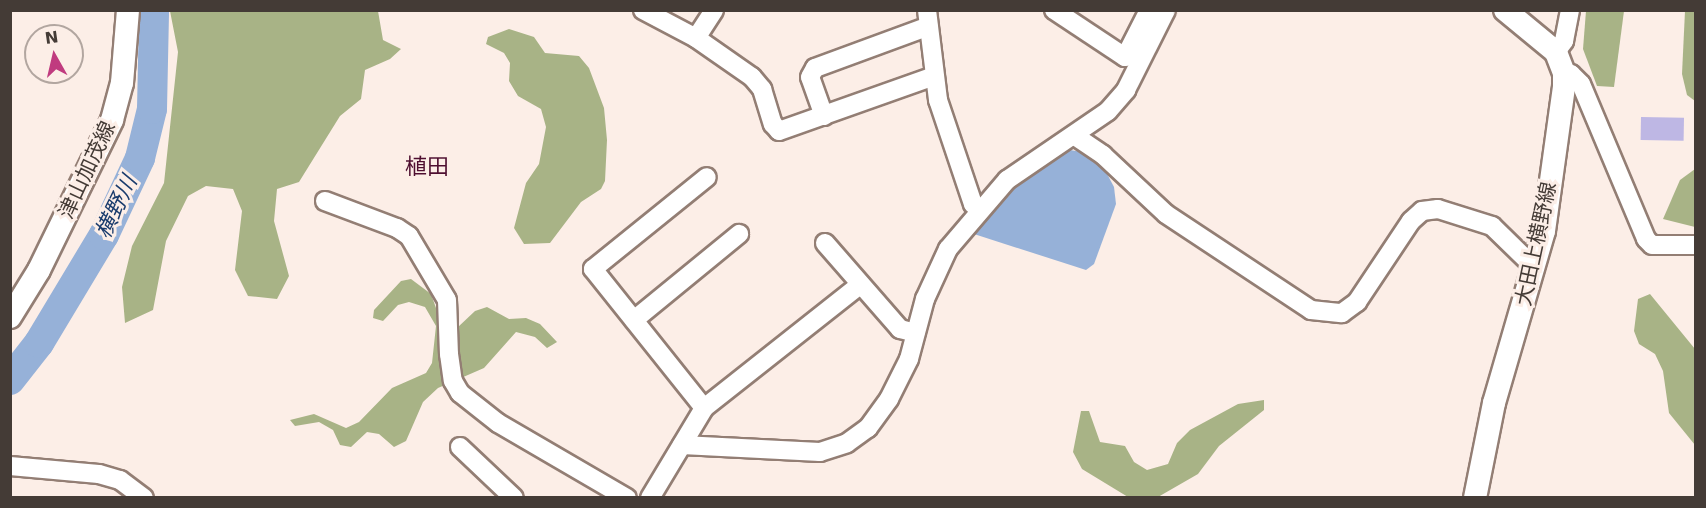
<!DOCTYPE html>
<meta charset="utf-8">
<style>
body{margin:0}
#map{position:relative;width:1706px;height:508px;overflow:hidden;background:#fceee7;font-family:"DejaVu Sans","Noto Sans JP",sans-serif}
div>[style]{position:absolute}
.forest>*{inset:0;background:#a8b386}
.water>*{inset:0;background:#96b1d8}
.river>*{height:30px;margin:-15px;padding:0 15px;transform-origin:15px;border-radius:15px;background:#96b1d8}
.building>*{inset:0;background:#beb7e4;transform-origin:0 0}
.roads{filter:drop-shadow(2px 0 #937e74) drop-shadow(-2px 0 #937e74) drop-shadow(0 2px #937e74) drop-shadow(0 -2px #937e74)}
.minor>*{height:18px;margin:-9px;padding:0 9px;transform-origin:9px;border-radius:9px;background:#fff}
.major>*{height:22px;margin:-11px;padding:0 11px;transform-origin:11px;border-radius:11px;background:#fff}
span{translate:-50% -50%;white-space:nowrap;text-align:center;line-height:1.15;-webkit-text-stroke:6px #fceee7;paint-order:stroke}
.street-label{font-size:21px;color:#443b36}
.neighbourhood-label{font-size:22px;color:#4e0e30}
.water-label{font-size:22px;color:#1a3c6d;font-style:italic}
.frame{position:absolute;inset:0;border:12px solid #443b36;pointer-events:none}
.north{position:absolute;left:24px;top:24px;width:60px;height:60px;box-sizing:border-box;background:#fceee7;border:2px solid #b2a6a0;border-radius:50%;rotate:352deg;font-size:16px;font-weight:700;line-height:24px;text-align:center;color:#443b36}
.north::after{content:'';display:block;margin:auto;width:21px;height:27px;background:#c03b7f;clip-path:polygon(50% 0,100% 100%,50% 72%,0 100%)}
</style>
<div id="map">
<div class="forest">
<div style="clip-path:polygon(170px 11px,378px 11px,383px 40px,401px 49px,390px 59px,365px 70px,361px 99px,340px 116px,299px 182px,277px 189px,274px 221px,289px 276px,277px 299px,248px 296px,235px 270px,242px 211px,233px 189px,206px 186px,188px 196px,166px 241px,153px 310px,125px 323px,122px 287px,132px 246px,164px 183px,178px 52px)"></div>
<div style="clip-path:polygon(1586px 11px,1624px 11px,1614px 87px,1597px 86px,1583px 49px)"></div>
<div style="clip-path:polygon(1685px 11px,1695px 11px,1695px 101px,1687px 95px,1682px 74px)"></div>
<div style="clip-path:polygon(509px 29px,534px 37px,545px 53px,579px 56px,589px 68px,604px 108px,607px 140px,605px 181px,601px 189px,581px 202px,550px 243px,524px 244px,514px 228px,526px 183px,539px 164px,546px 127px,541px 109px,518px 96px,509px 81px,510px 63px,504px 53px,486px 44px,488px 37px)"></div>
<div style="clip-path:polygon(1695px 169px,1695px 227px,1663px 219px,1680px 180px)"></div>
<div style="clip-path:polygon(411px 279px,431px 294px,441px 322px,457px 328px,475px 311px,487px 307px,509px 319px,526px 318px,540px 324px,557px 342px,547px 348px,535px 337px,516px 332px,484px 368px,438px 388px,423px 402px,406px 441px,394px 447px,379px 434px,367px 432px,351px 447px,340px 445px,333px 430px,319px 422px,295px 426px,290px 420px,314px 414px,346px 428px,359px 422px,392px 388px,426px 373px,432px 363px,436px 326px,425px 307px,409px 302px,398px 305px,383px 321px,373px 318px,374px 310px,401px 281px)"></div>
<div style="clip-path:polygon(1650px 294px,1695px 349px,1695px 445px,1669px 413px,1663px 371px,1655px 354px,1639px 344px,1634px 331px,1638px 299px)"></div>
<div style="clip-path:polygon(1264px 400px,1264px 410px,1219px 446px,1198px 474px,1158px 497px,1128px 497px,1082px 469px,1073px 452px,1081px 411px,1089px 411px,1100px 442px,1125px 446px,1134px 462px,1147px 470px,1168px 464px,1177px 443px,1190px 430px,1238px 404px)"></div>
</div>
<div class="water">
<div style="clip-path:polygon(1070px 150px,1088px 153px,1104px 168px,1114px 187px,1116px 204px,1094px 264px,1086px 270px,974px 234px,1001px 197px,1032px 170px)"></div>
</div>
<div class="river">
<div style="left:10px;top:380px;width:47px;rotate:-51.9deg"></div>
<div style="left:39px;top:343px;width:126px;rotate:-59deg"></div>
<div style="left:104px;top:235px;width:85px;rotate:-64.9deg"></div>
<div style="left:140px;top:158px;width:50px;rotate:-76.2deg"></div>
<div style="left:152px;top:109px;width:99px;rotate:-88.8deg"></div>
</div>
<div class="building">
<div style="left:1641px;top:117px;width:43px;height:23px;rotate:1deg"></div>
</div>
<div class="roads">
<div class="minor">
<div style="left:643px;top:10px;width:60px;rotate:27.8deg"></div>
<div style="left:696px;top:38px;width:68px;rotate:34.9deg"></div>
<div style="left:752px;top:77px;width:16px;rotate:50deg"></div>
<div style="left:762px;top:89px;width:37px;rotate:73deg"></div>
<div style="left:773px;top:124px;width:9px;rotate:49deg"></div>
<div style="left:779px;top:131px;width:164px;rotate:-19.5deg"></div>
<div style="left:927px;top:10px;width:91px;rotate:83deg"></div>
<div style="left:938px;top:100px;width:110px;rotate:71.4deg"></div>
<div style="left:973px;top:204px;width:8px;rotate:40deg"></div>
<div style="left:1054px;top:10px;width:85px;rotate:33.5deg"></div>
<div style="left:1125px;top:57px;width:53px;rotate:-62.9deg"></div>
<div style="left:696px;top:38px;width:33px;rotate:-57deg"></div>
<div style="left:1556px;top:52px;width:14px;rotate:-54deg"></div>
<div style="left:1564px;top:41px;width:32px;rotate:-79deg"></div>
<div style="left:1564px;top:73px;width:7px;rotate:8deg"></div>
<div style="left:1571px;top:74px;width:14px;rotate:45deg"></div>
<div style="left:1581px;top:84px;width:168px;rotate:67.2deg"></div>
<div style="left:1646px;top:239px;width:8px;rotate:45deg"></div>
<div style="left:1652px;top:245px;width:44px"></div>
<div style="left:824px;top:116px;width:41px;rotate:-109.7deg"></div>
<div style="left:810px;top:77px;width:10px;rotate:-61deg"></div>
<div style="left:815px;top:68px;width:121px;rotate:-20.2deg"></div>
<div style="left:1075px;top:136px;width:34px;rotate:34deg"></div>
<div style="left:1103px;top:155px;width:86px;rotate:43.1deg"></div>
<div style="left:1166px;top:214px;width:174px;rotate:33.5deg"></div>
<div style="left:1311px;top:310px;width:31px;rotate:6deg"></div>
<div style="left:1342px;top:313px;width:19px;rotate:-36deg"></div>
<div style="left:1357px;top:302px;width:97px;rotate:-56.3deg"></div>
<div style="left:1411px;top:221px;width:15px;rotate:-42deg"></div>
<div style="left:1422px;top:211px;width:16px;rotate:-7deg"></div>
<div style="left:1438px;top:209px;width:57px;rotate:17.5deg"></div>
<div style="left:1492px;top:226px;width:60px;rotate:44.3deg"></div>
<div style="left:325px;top:201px;width:77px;rotate:20.6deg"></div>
<div style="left:397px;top:228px;width:14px;rotate:34deg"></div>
<div style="left:409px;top:236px;width:74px;rotate:59.3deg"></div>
<div style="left:447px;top:300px;width:54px;rotate:87.9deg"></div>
<div style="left:449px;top:354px;width:27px;rotate:82deg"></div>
<div style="left:453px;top:381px;width:14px;rotate:60deg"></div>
<div style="left:460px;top:393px;width:48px;rotate:38.3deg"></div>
<div style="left:498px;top:423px;width:149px;rotate:30.2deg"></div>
<div style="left:825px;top:243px;width:114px;rotate:48.9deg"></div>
<div style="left:900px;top:329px;width:16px;rotate:14deg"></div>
<div style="left:634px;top:320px;width:136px;rotate:-39.3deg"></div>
<div style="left:704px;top:408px;width:178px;rotate:-128.6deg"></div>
<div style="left:593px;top:269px;width:146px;rotate:-38.9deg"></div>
<div style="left:682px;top:445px;width:138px;rotate:2.9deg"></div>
<div style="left:820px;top:452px;width:28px;rotate:-18deg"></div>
<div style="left:847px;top:443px;width:26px;rotate:-36deg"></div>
<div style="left:868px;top:428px;width:36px;rotate:-54deg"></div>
<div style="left:889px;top:399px;width:45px;rotate:-63.4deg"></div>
<div style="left:909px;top:359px;width:62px;rotate:-75.1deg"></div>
<div style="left:925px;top:299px;width:55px;rotate:-65.3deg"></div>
<div style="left:948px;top:249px;width:91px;rotate:-49.5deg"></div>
<div style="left:1007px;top:180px;width:122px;rotate:-34.3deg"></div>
<div style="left:1108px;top:111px;width:28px;rotate:-49deg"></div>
<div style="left:1126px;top:90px;width:89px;rotate:-63.4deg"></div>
<div style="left:460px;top:447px;width:74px;rotate:43.4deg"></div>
<div style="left:10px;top:466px;width:89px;rotate:5.1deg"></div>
<div style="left:99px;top:474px;width:22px;rotate:16deg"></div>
<div style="left:120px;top:480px;width:30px;rotate:37deg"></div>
<div style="left:650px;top:498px;width:105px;rotate:-59deg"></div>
<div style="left:704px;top:408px;width:199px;rotate:-38.3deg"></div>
</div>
<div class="major">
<div style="left:10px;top:317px;width:55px;rotate:-58.3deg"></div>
<div style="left:39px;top:270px;width:167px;rotate:-64deg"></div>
<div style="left:112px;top:120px;width:38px;rotate:-75deg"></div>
<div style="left:122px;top:83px;width:73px;rotate:-85.3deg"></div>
<div style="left:1475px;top:498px;width:97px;rotate:-78.7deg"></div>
<div style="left:1494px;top:403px;width:179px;rotate:-73.8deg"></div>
<div style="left:1544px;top:231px;width:146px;rotate:-82.1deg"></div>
<div style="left:1564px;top:86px;width:13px;rotate:-90deg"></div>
<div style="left:1564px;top:73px;width:22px;rotate:-111deg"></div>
<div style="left:1556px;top:52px;width:66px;rotate:-140.5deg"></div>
</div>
</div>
<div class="street-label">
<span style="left:87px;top:170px;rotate:-65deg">津山加茂線</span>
<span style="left:1536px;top:244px;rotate:-78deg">大田上横野線</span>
</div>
<div class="neighbourhood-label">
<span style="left:427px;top:167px">植田</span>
</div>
<div class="water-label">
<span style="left:116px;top:207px;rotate:-64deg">横野川</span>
</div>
<div class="frame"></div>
<div class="north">N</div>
</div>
